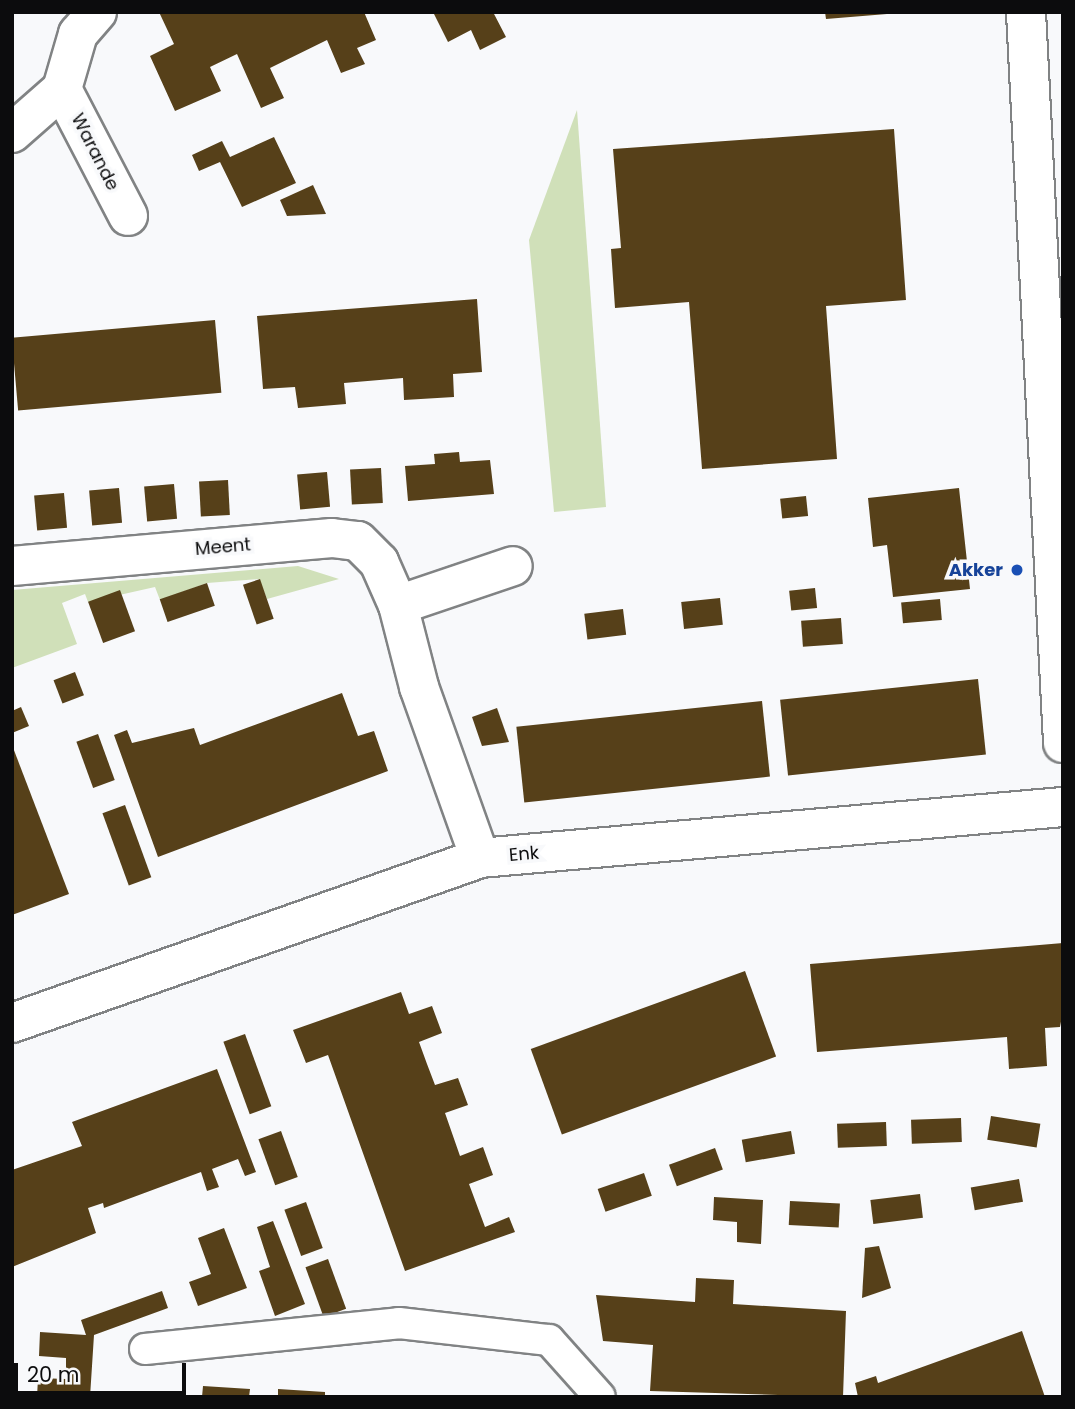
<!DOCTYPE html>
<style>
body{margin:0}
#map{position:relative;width:1075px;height:1409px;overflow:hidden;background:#f8f9fb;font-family:Poppins,sans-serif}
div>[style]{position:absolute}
.green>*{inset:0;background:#d0e0b9}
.building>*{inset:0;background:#564019;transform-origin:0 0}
.roads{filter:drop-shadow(2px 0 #818384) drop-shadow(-2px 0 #818384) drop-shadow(0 2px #818384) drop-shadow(0 -2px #818384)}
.service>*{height:30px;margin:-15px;padding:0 15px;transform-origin:15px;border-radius:15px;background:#fff}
.minor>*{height:38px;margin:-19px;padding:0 19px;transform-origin:19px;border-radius:19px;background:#fff}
.dots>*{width:19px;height:19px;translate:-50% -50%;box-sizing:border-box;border:4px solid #f8f9fb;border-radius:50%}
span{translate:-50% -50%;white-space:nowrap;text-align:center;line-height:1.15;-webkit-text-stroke:7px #f8f9fb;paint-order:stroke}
.street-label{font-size:18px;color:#0c0c0d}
.transit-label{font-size:18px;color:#164399;font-weight:700}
.right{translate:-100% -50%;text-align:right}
.frame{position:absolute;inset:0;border:14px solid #0c0c0d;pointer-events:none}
.scale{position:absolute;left:14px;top:1363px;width:172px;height:32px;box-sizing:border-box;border:4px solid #0c0c0d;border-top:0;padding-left:9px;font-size:21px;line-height:24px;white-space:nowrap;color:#0c0c0d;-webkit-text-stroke:5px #f8f9fb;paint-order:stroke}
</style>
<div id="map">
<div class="green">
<div style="clip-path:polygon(577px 110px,606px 507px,554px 512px,529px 240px)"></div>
<div style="clip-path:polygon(298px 566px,339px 579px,267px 599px,259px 579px,207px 583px,160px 600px,155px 587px,88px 602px,85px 594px,62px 603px,77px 644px,12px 668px,12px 590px)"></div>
</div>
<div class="building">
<div style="clip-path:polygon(159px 12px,364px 12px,376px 40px,357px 48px,365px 64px,341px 73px,327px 40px,270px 68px,284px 98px,261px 108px,237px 54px,210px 67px,221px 91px,175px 111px,150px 56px,174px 44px)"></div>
<div style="clip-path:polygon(433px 12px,493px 12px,506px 37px,480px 50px,471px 30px,448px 42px)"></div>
<div style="clip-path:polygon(825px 12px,887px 12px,887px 14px,826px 19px)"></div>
<div style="clip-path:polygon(894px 129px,906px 300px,826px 306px,837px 459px,702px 469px,689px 302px,615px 308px,611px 249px,621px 248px,613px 149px)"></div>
<div style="clip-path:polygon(274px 137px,296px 183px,242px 207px,220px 162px,199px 171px,192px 155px,222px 141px,230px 157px)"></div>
<div style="clip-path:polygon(313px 185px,326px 214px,287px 216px,280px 200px)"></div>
<div style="clip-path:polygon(477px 299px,482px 372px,453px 374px,454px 397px,404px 400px,403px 378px,344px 383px,346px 404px,298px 408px,295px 387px,263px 389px,257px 316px)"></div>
<div style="left:215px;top:320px;width:73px;height:204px;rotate:85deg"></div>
<div style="clip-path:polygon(459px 452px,460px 462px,490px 460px,494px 494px,408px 501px,405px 466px,435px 464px,434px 454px)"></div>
<div style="left:381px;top:468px;width:35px;height:31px;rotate:87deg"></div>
<div style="left:327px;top:472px;width:35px;height:30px;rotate:85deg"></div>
<div style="left:228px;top:480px;width:35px;height:29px;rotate:87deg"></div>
<div style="left:174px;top:484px;width:35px;height:30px;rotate:85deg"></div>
<div style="left:119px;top:488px;width:35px;height:30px;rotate:85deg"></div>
<div style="clip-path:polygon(959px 488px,970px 589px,893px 597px,887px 545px,873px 547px,868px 498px)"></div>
<div style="left:64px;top:493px;width:35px;height:30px;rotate:85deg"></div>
<div style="left:806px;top:496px;width:20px;height:26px;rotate:84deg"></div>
<div style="left:260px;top:579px;width:42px;height:18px;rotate:71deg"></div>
<div style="left:207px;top:583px;width:24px;height:50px;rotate:71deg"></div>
<div style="left:815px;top:588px;width:20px;height:26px;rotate:84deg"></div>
<div style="left:120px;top:590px;width:44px;height:34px;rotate:70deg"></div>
<div style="left:720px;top:598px;width:27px;height:39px;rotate:84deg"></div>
<div style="left:940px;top:599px;width:21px;height:39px;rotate:85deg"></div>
<div style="left:623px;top:609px;width:26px;height:39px;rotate:83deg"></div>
<div style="left:841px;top:618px;width:26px;height:40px;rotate:86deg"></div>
<div style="left:75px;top:672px;width:25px;height:23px;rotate:69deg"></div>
<div style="left:978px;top:679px;width:76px;height:199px;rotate:84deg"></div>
<div style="clip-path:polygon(342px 693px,358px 736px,374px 731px,388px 771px,158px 857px,114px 735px,127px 730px,132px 743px,194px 728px,200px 745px)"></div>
<div style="left:762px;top:701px;width:76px;height:247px;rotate:84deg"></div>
<div style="clip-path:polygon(21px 707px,29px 726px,12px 733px,12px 711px)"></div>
<div style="clip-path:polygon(497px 708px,509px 742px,482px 746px,472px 717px)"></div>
<div style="left:98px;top:734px;width:49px;height:23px;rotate:70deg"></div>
<div style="clip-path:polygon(12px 745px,69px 894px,12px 915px)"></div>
<div style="left:125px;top:805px;width:77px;height:24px;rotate:70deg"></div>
<div style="clip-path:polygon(1063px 943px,1063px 1011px,1060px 1027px,1045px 1028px,1047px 1066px,1009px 1069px,1007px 1037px,817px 1052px,810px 964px)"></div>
<div style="left:745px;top:971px;width:91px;height:228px;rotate:70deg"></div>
<div style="clip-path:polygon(401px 992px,409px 1014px,432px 1006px,442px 1033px,419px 1042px,427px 1064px,435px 1085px,458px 1078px,468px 1105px,445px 1113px,460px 1156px,483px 1147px,493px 1175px,469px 1184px,485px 1227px,509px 1217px,515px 1232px,405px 1271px,328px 1055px,306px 1063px,293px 1030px)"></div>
<div style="left:245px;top:1034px;width:77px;height:23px;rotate:70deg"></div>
<div style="clip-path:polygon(217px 1069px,256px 1172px,245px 1176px,238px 1159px,212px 1169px,219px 1187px,207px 1191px,201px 1172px,104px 1208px,103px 1203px,88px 1208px,96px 1233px,12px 1267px,12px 1170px,82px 1146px,72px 1122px)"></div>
<div style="left:991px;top:1116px;width:50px;height:24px;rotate:9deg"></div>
<div style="left:961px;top:1118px;width:24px;height:50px;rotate:88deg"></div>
<div style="left:886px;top:1122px;width:24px;height:49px;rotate:88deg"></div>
<div style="left:281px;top:1131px;width:49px;height:24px;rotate:70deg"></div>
<div style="left:791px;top:1131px;width:23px;height:50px;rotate:80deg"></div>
<div style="left:715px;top:1148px;width:23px;height:49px;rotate:70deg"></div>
<div style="left:644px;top:1173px;width:24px;height:49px;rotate:71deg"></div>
<div style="left:1019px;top:1179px;width:23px;height:49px;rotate:80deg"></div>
<div style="left:920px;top:1194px;width:24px;height:50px;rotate:83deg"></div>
<div style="clip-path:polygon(714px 1197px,763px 1200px,761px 1244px,737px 1242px,737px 1222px,713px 1220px)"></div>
<div style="left:790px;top:1201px;width:50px;height:24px;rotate:3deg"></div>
<div style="left:306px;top:1202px;width:49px;height:23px;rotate:70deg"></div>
<div style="clip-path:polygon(273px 1221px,305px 1304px,275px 1316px,259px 1271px,270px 1267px,257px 1227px)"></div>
<div style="clip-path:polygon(224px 1228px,247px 1288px,198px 1306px,189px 1282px,211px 1274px,198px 1238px)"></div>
<div style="clip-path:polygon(879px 1246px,891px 1288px,862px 1298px,865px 1248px)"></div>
<div style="left:328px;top:1259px;width:53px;height:24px;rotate:70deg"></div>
<div style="clip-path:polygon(696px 1278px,734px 1280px,733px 1304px,846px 1311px,843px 1397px,650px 1391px,653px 1345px,603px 1341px,596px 1295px,695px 1302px)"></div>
<div style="clip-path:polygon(162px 1291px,168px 1308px,94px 1335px,90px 1397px,37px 1397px,38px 1378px,66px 1379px,66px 1358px,39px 1356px,40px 1332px,86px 1335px,81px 1320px)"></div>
<div style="clip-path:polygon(1022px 1331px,1045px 1397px,858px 1397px,855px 1383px,876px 1376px,878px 1383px)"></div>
<div style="clip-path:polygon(203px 1386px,250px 1389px,249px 1397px,202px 1397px)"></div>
<div style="clip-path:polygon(278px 1389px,325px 1392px,325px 1397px,278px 1397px)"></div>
</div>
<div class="roads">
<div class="service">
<div style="left:145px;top:1349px;width:255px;rotate:-5.8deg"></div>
<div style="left:399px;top:1323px;width:151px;rotate:6.5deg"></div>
<div style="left:549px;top:1340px;width:76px;rotate:48.2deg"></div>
</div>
<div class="minor">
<div style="left:1026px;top:12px;width:732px;rotate:87.1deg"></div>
<div style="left:62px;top:89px;width:143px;rotate:62.5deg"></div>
<div style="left:12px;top:133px;width:67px;rotate:-41.3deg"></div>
<div style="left:62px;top:89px;width:57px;rotate:-73.8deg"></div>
<div style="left:78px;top:34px;width:29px;rotate:-49deg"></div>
<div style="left:12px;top:566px;width:321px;rotate:-5deg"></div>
<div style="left:332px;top:538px;width:26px;rotate:7deg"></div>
<div style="left:358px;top:541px;width:30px;rotate:45deg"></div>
<div style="left:379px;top:562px;width:47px;rotate:66.2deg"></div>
<div style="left:398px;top:605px;width:121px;rotate:-18.7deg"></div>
<div style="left:398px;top:605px;width:85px;rotate:75.6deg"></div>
<div style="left:419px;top:687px;width:182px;rotate:70.4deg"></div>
<div style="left:12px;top:1023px;width:496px;rotate:-19.4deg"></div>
<div style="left:480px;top:858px;width:585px;rotate:-5deg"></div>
</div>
</div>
<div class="dots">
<div style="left:1017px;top:570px;background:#1a4fb4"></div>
</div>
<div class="street-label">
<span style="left:95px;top:152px;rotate:63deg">Warande</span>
<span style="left:223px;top:547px;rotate:-5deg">Meent</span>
<span style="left:524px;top:854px;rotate:-5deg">Enk</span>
</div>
<div class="transit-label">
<span class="right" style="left:1003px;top:570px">Akker</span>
</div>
<div class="frame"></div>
<div class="scale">20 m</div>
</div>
